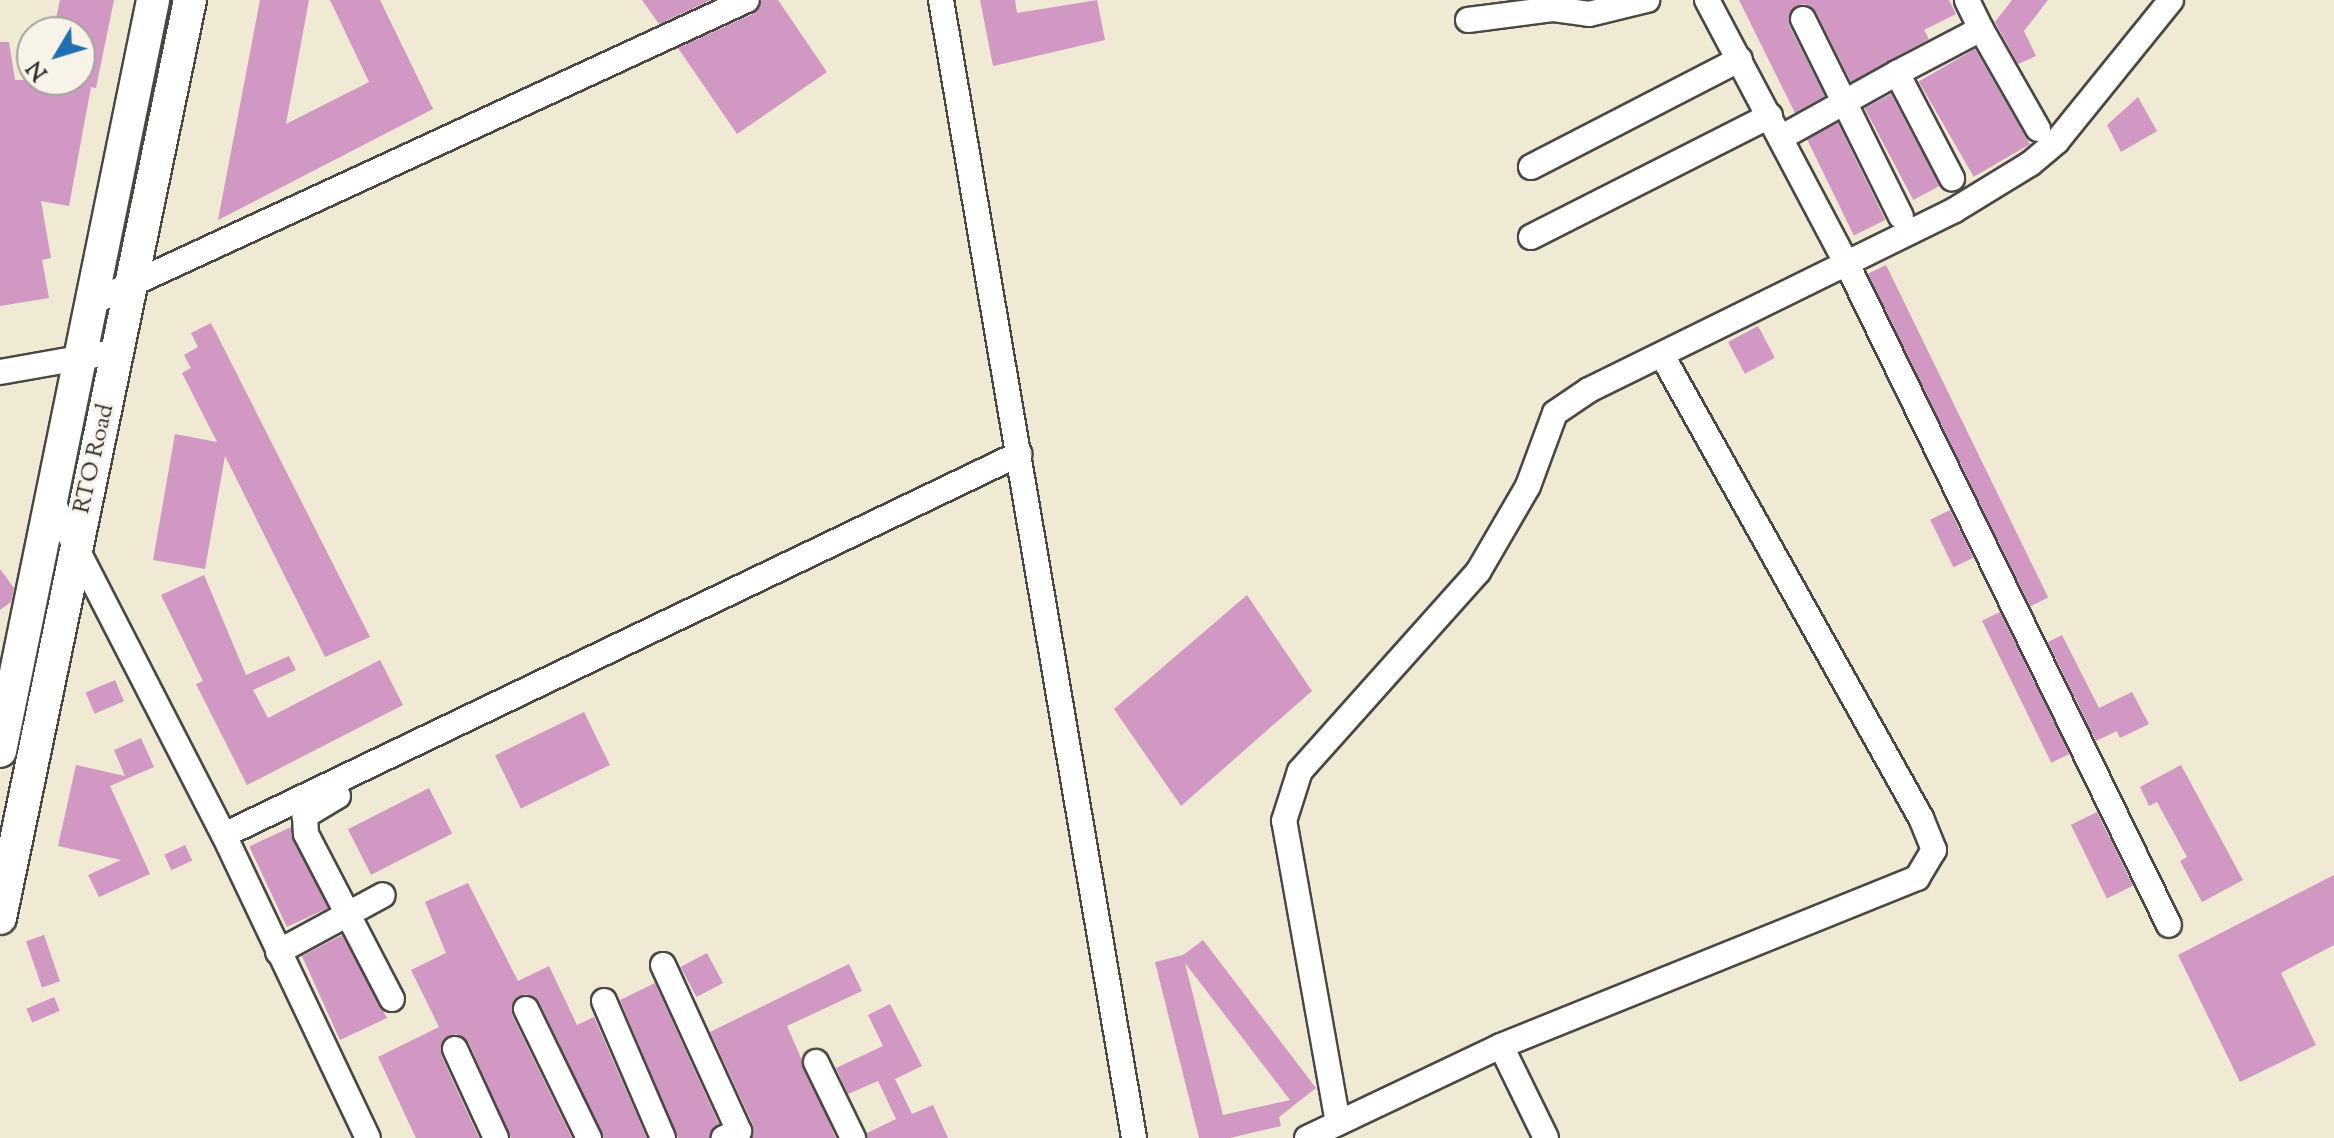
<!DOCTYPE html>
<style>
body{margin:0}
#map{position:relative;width:2334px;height:1138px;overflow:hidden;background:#f0ead4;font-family:"Sorts Mill Goudy",serif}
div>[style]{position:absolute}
.building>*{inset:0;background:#d098c3;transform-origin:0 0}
.roads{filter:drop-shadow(2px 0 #494844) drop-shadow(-2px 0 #494844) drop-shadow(0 2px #494844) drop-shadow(0 -2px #494844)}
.street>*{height:24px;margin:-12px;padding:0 12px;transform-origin:12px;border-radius:12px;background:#fff}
.secondary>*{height:32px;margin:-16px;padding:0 16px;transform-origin:16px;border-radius:16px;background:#fff}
span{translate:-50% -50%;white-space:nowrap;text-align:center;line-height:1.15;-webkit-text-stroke:6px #f7f3e8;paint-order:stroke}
.street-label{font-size:24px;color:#2b2b2b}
.north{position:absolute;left:16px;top:16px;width:80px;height:80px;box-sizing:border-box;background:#f7f3e8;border:2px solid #a5a39c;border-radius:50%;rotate:232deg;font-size:22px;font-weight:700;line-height:32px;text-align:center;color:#2b2b2b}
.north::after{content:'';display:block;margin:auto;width:28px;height:36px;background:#1f6fb2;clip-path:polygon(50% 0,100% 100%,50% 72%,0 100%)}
</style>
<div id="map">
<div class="building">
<div style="clip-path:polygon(60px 0,114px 0,96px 88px,91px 87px,69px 206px,41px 201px,51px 258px,42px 260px,49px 298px,0 306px,0 42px,9px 42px,15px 80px,80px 80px,80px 32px,53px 32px)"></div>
<div style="clip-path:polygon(260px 0,309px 0,286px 124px,369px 82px,330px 0,380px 0,433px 109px,218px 220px)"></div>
<div style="clip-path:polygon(642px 0,711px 0,659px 24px)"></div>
<div style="clip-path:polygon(762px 0,778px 0,827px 72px,737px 134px,678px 48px,753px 14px)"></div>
<div style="clip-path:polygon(980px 0,1015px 0,1017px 13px,1097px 0,1105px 40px,993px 66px)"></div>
<div style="clip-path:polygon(1739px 0,1949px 0,1956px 14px,1924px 30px,1929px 39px,1851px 82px,1816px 12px,1805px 4px,1796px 6px,1789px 25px,1825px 96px,1795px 113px)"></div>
<div style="clip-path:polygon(2012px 0,2048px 0,2024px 31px,2036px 56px,2018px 64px,1995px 22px)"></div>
<div style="left:1975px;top:49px;width:110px;height:65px;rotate:60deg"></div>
<div style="left:1891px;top:94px;width:104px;height:30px;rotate:62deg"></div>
<div style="clip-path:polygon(2138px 97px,2157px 131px,2121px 152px,2107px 125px)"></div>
<div style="left:1838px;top:123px;width:108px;height:35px;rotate:64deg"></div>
<div style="left:1886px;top:265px;width:370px;height:20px;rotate:64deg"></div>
<div style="clip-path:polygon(211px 323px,370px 637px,325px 657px,225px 456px,205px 569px,153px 560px,175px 434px,217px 442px,182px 373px,191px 368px,184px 355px,198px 347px,191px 333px)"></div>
<div style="left:1758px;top:326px;width:36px;height:34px;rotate:62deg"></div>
<div style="left:1950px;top:510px;width:53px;height:22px;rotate:64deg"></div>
<div style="clip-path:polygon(0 569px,14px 588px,11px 602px,0 610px)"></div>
<div style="clip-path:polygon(204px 575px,246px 675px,289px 656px,296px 670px,253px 690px,268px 718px,380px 660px,403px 705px,247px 785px,196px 684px,203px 681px,161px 595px)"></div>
<div style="clip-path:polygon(1247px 595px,1312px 691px,1181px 806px,1114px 709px)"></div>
<div style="left:2000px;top:612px;width:158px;height:20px;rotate:64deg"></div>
<div style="clip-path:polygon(2062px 635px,2099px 708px,2132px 692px,2149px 724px,2120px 738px,2117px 731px,2096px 741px,2048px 642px)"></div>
<div style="left:115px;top:680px;width:23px;height:32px;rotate:67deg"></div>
<div style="left:584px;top:712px;width:59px;height:99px;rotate:64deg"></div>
<div style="clip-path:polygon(141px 738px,154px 767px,110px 786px,150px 874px,99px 897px,88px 875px,121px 860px,58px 846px,76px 765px,125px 776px,114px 750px)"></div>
<div style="clip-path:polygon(2181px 765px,2243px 880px,2202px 902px,2180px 861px,2187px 857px,2157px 802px,2149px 806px,2140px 787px)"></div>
<div style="left:429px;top:788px;width:51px;height:91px;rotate:63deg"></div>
<div style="left:2097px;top:812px;width:82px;height:29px;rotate:64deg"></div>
<div style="left:291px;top:827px;width:89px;height:46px;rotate:65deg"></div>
<div style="left:185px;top:845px;width:17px;height:23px;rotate:65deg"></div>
<div style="clip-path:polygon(2334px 875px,2334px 945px,2281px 973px,2316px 1045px,2240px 1082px,2178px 955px)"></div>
<div style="clip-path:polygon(468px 883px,518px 981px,549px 966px,577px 1025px,594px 1017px,647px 1138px,604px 1138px,539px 1002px,526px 994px,514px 1000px,512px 1015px,572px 1138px,511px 1138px,469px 1043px,456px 1034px,443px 1040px,441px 1055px,479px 1138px,416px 1138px,378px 1057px,439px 1027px,411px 970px,446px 953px,425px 902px)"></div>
<div style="left:44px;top:935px;width:49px;height:19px;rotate:71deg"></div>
<div style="clip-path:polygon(342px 935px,387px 1018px,340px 1040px,302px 956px)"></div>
<div style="clip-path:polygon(evenodd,1203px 940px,1316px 1088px,1279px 1117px,1281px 1126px,1230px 1138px,1199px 1138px,1155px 962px,1183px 955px,1203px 940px,1185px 963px,1290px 1100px,1223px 1115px,1185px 963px)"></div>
<div style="left:707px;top:953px;width:34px;height:30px;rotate:62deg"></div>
<div style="clip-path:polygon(849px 964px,862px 991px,787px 1026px,836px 1138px,752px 1138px,753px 1125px,710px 1032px)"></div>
<div style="clip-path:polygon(655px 983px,719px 1124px,709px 1138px,678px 1138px,620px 1000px)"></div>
<div style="left:54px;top:997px;width:15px;height:30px;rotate:67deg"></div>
<div style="clip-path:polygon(890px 1004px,922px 1066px,895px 1079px,912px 1114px,933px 1105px,948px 1138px,868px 1138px,867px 1133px,896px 1119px,878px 1081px,848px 1094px,836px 1068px,883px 1046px,868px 1015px)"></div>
</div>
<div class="roads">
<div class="street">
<div style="left:941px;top:0;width:1154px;rotate:80.37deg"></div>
<div style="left:1707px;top:0;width:299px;rotate:62.1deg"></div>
<div style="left:1847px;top:264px;width:735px;rotate:64.03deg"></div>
<div style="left:1803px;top:19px;width:220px;rotate:63.6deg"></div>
<div style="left:1468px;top:20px;width:87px;rotate:-7.3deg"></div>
<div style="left:1554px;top:9px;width:35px;rotate:8deg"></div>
<div style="left:1589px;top:14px;width:60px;rotate:-13.6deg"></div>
<div style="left:1981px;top:29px;width:115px;rotate:60.3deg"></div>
<div style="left:1897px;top:73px;width:95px;rotate:-27.6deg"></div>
<div style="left:1981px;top:29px;width:32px;rotate:-116deg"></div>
<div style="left:1782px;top:137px;width:132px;rotate:-29.1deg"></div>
<div style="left:1897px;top:73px;width:119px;rotate:62.4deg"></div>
<div style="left:1531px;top:167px;width:235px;rotate:-27.3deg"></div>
<div style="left:1531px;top:237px;width:268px;rotate:-26.9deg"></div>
<div style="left:93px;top:302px;width:720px;rotate:-24.79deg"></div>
<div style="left:0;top:372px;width:121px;rotate:-10deg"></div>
<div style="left:49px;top:495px;width:382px;rotate:62.8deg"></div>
<div style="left:224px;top:835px;width:335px;rotate:64.6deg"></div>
<div style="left:338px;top:796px;width:39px;rotate:149deg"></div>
<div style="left:305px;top:816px;width:18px;rotate:87deg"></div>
<div style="left:306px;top:834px;width:186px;rotate:62.5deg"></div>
<div style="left:224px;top:835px;width:882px;rotate:-25.61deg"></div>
<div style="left:278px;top:952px;width:119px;rotate:-28.5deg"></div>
<div style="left:663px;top:965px;width:183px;rotate:65.4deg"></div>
<div style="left:739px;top:1131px;width:17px;rotate:155deg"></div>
<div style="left:604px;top:1001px;width:149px;rotate:66.7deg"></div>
<div style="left:526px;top:1009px;width:144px;rotate:64deg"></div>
<div style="left:1501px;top:1046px;width:449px;rotate:-22deg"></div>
<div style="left:1917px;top:878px;width:33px;rotate:-59deg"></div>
<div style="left:1934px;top:850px;width:35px;rotate:-112deg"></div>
<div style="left:1921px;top:818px;width:528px;rotate:-119.23deg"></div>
<div style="left:455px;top:1049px;width:98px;rotate:65.3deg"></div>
<div style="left:816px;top:1062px;width:85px;rotate:64deg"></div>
<div style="left:1338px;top:1123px;width:307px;rotate:-100.1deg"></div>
<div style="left:1284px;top:821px;width:52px;rotate:-72.3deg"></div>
<div style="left:1300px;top:771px;width:267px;rotate:-48.2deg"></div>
<div style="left:1478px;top:572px;width:99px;rotate:-59.8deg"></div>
<div style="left:1528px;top:486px;width:78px;rotate:-69.7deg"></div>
<div style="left:1555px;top:413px;width:41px;rotate:-34.1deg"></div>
<div style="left:1589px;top:390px;width:406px;rotate:-26.2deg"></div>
<div style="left:1953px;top:211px;width:90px;rotate:-31.4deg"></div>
<div style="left:2030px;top:164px;width:35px;rotate:-40deg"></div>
<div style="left:2057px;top:141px;width:181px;rotate:-51deg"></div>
<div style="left:1307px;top:1138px;width:215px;rotate:-25.4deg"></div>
<div style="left:1501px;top:1046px;width:102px;rotate:63.9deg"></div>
</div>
<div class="secondary">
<div style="left:0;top:751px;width:766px;rotate:-78.48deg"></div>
<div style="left:0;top:918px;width:937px;rotate:-78.31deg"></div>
</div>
</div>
<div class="street-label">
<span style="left:95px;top:459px;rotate:-77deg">RTO Road</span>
</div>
<div class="north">N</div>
</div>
